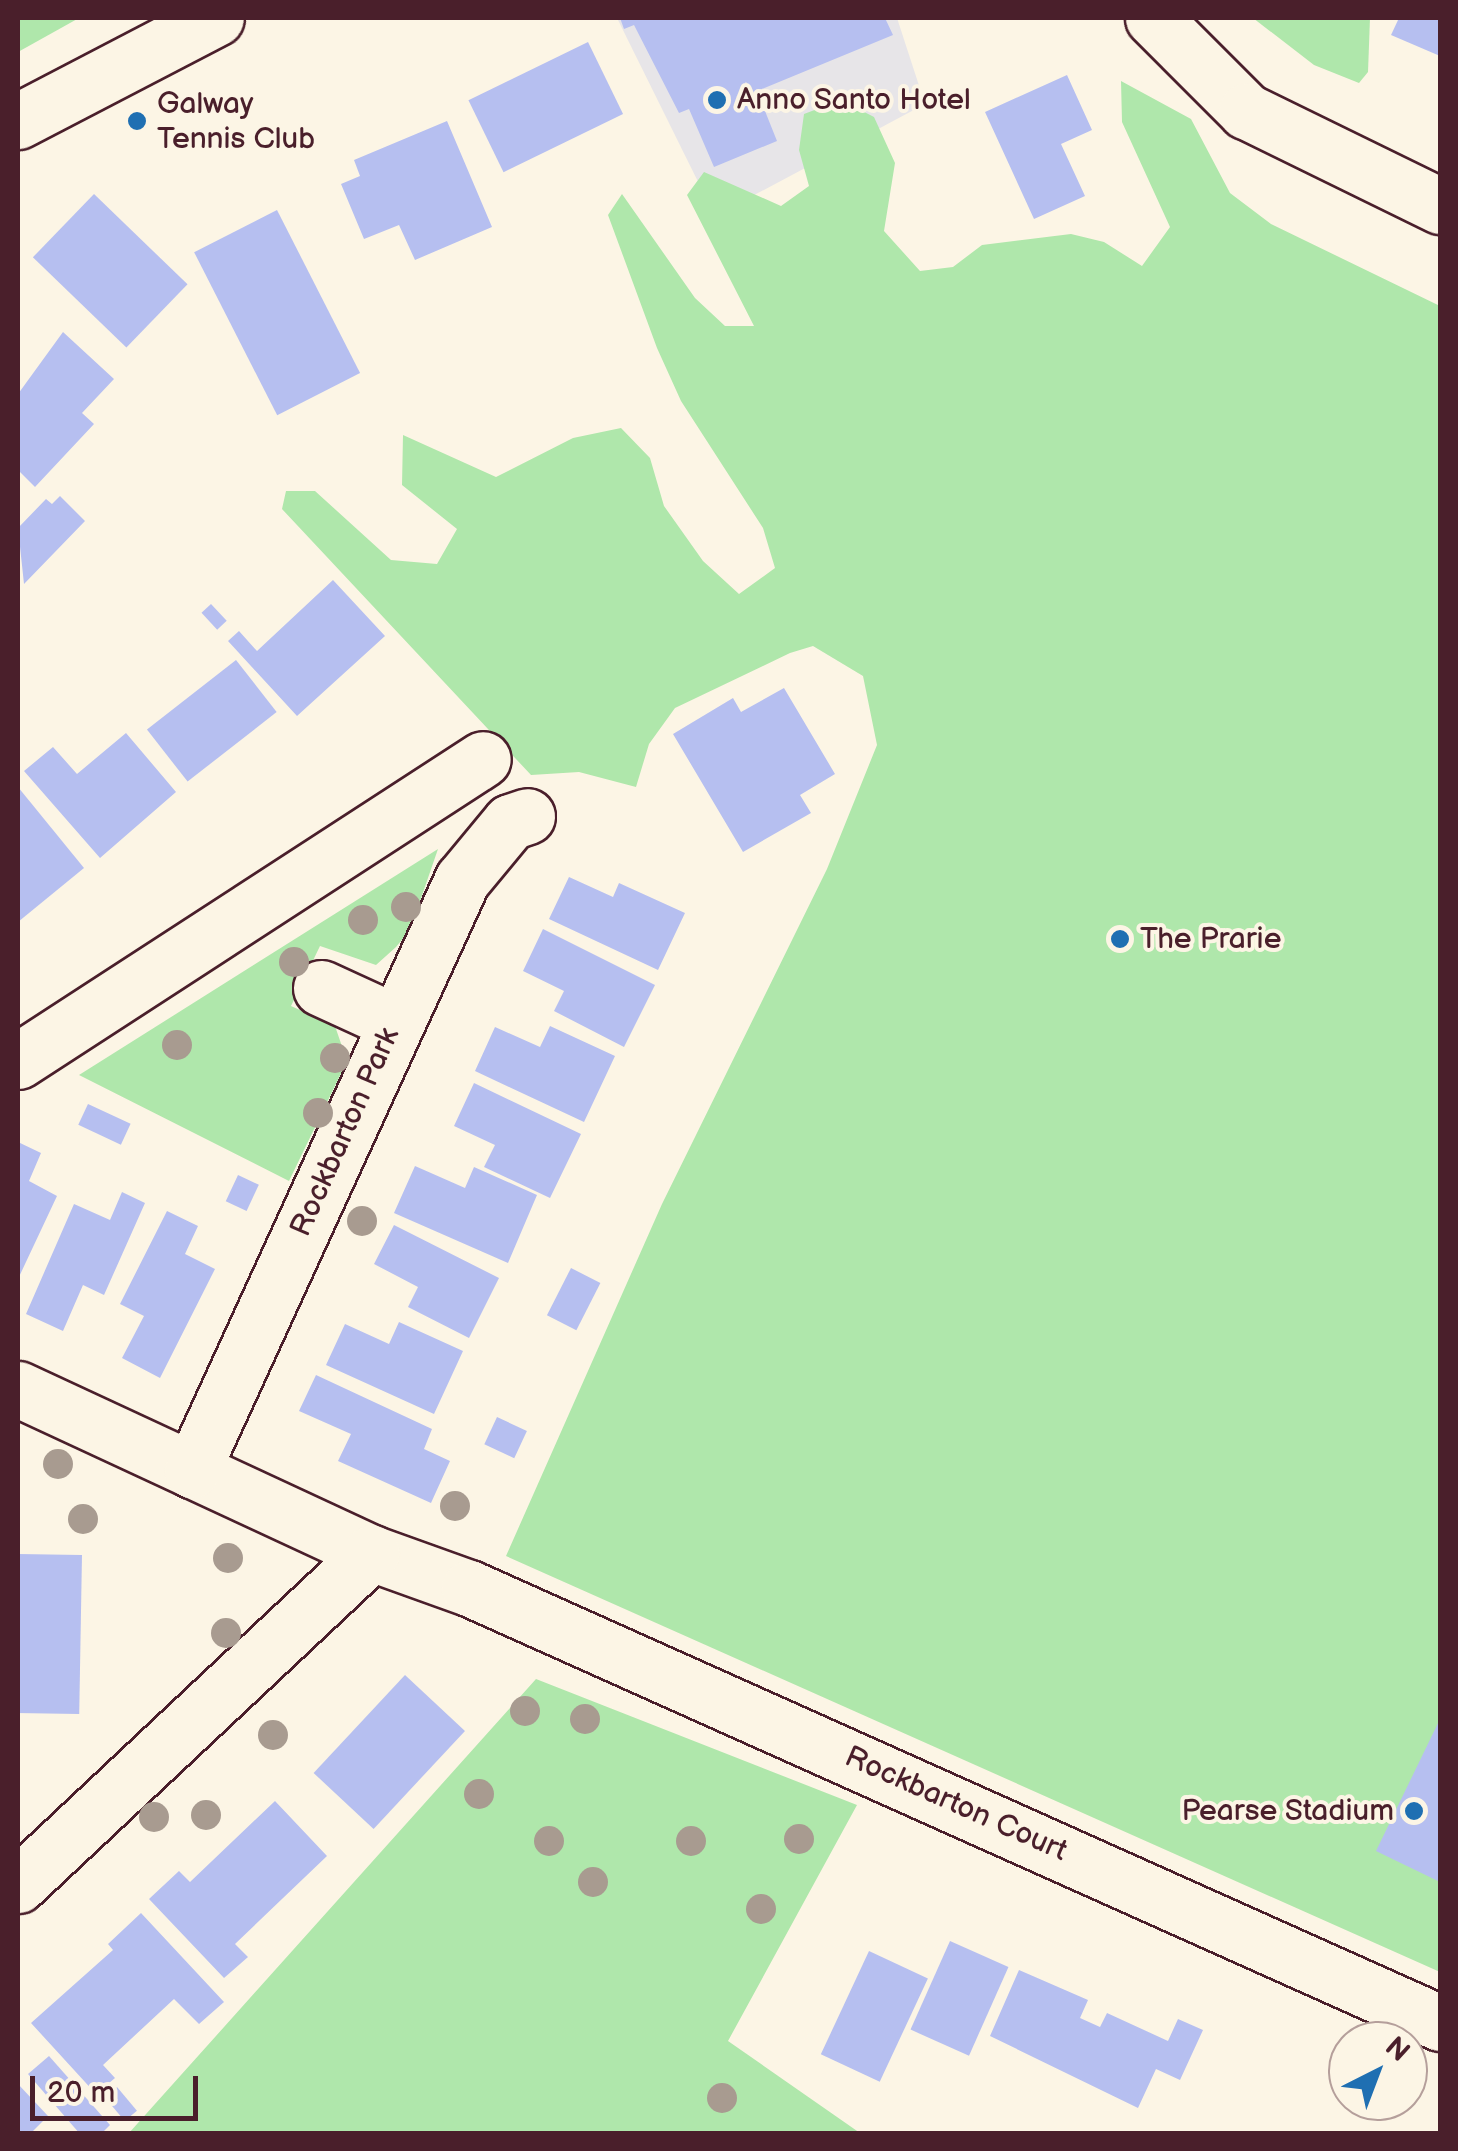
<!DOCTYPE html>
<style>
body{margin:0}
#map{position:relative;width:1458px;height:2151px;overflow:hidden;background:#fcf5e5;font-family:"Balsamiq Sans",sans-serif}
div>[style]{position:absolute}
.built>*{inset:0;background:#e7e5e8}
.green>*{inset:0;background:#afe7ab}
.building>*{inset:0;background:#b6bff0;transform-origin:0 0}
.roads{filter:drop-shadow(2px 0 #4a1f2b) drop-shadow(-2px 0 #4a1f2b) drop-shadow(0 2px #4a1f2b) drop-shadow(0 -2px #4a1f2b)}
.minor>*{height:55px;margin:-27.5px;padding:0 27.5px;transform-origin:27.5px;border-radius:27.5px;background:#fcf5e5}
.major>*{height:55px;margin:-27.5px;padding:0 27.5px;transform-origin:27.5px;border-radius:27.5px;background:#fcf5e5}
.trees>*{width:30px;height:30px;margin:-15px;border-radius:50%;background:#a89b90}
.dots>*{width:28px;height:28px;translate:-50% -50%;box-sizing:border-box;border:5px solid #fcf5e5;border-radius:50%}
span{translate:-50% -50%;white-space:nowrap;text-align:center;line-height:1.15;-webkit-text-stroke:8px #fcf5e5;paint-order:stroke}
.poi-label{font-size:30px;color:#4a1f2b}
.left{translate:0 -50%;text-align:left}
.right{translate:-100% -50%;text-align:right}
.street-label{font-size:30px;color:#4a1f2b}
.frame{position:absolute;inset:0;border:20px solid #4a1f2b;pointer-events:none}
.north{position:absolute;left:1328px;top:2021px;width:100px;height:100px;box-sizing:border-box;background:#fcf5e5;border:2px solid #b59f9b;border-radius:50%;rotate:42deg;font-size:28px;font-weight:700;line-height:40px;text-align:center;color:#4a1f2b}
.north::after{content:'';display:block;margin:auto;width:35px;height:45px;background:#1f6fb2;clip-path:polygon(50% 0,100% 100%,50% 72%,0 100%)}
.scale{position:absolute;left:30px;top:2076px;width:168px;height:45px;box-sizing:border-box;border:5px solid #4a1f2b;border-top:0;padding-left:12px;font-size:30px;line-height:35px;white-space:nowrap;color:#4a1f2b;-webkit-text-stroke:8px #fcf5e5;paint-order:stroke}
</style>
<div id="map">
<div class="built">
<div style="clip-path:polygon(617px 18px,897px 18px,925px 104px,715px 216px)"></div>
</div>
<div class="green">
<div style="clip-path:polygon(18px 18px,79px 18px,18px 52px)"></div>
<div style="clip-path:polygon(1253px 18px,1370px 18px,1368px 72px,1359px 83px,1314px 65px)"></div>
<div style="clip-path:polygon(1121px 81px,1191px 119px,1230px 193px,1271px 224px,1440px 306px,1440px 1972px,506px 1556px,662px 1204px,827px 869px,877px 745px,863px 676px,813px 646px,790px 653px,675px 708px,649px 744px,636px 787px,579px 772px,531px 775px,282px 509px,286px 491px,315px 491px,391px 560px,437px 564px,457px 529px,402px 485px,403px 435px,496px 477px,573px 438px,621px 428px,650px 458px,664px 506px,703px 561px,739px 594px,775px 568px,763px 528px,681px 401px,657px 348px,608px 215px,622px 194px,695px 298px,725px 326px,754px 326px,687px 195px,704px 172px,781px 206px,809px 186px,799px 150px,804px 114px,841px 100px,874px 117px,895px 163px,884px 231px,920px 271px,953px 267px,982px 245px,1071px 234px,1104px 242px,1142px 266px,1170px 227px,1122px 122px)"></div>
<div style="clip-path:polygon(438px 849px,410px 930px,396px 947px,376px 965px,320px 946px,291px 1006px,335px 1026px,347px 1061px,289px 1181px,79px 1075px)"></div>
<div style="clip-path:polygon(536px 1679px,857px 1805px,728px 2041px,860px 2133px,129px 2133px)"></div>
</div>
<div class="building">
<div style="clip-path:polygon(620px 18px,885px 18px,893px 35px,757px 91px,777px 141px,714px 167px,689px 109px,679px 113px,634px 25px,624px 29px)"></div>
<div style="clip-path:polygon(1399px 18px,1440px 18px,1440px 56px,1391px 35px)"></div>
<div style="left:588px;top:42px;width:80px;height:133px;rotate:64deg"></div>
<div style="clip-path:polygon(1067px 75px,1092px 130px,1061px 144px,1085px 196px,1034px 219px,985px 112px)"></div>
<div style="clip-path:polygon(447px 121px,492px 227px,415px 260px,399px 225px,364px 239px,341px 184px,360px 176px,354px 160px)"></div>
<div style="left:94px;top:194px;width:130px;height:88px;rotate:44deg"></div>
<div style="left:277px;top:210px;width:183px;height:93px;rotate:63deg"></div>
<div style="clip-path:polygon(63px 332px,114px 379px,82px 413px,94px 424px,35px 487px,18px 470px,18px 394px)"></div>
<div style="clip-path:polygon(60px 496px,85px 521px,24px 584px,18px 528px,46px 499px,52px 504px)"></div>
<div style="clip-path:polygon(333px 580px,385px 636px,297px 716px,228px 641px,239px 631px,257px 651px)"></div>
<div style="left:211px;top:604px;width:23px;height:13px;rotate:47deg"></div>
<div style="left:236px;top:660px;width:66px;height:113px;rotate:52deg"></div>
<div style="clip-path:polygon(784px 688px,835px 774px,800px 795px,811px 813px,743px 852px,673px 734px,733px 698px,741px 712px)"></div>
<div style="clip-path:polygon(126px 733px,176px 792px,100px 858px,24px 771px,53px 747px,77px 774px)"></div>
<div style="clip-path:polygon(18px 787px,84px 868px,18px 922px)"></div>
<div style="clip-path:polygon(569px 877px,613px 897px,619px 883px,685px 913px,658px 970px,549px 919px)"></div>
<div style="clip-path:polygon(543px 929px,655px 985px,624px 1047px,554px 1011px,564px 991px,523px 971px)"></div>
<div style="clip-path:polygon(550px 1026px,615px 1056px,584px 1122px,475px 1071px,495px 1027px,540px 1047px)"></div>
<div style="clip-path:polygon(474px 1083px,581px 1134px,550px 1198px,484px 1167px,495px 1145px,454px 1126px)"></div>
<div style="left:88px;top:1104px;width:47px;height:23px;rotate:25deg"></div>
<div style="clip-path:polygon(18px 1142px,41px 1153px,29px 1181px,57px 1196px,18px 1279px)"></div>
<div style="clip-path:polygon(415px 1166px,465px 1188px,474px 1167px,537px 1195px,508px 1263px,394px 1213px)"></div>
<div style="left:238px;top:1175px;width:23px;height:29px;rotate:25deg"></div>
<div style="clip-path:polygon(122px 1192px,145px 1203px,104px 1295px,83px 1285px,63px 1331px,26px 1314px,74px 1204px,110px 1220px)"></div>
<div style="clip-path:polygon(167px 1211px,198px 1226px,185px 1254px,215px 1269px,160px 1378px,122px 1358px,144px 1316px,120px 1304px)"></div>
<div style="clip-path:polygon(394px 1225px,499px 1278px,469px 1338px,408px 1307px,418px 1287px,374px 1264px)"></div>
<div style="left:571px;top:1268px;width:33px;height:53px;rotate:27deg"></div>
<div style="clip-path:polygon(399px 1322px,463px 1351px,434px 1414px,326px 1365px,345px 1324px,389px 1344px)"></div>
<div style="clip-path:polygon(316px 1375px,432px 1429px,424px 1449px,450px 1461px,431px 1503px,338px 1461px,351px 1434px,299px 1411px)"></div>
<div style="left:497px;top:1417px;width:33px;height:30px;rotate:25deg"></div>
<div style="left:18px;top:1554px;width:64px;height:159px;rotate:1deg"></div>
<div style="left:405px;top:1675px;width:82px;height:134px;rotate:43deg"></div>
<div style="clip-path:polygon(1440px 1719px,1440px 1882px,1376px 1851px)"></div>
<div style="clip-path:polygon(275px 1801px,327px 1856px,235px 1944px,248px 1957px,224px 1978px,149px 1899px,179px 1871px,190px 1882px)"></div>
<div style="clip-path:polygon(141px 1913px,224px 2002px,199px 2024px,174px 1999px,103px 2065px,115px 2078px,96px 2094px,31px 2023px,113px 1950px,108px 1944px)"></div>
<div style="left:950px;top:1941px;width:64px;height:97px;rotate:24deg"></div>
<div style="left:869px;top:1951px;width:65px;height:114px;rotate:25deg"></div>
<div style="clip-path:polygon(1019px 1970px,1088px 2000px,1080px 2018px,1100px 2027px,1107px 2013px,1168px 2041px,1178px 2019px,1203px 2030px,1180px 2080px,1156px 2069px,1138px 2108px,990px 2036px)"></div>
<div style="clip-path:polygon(49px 2056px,110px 2125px,101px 2134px,80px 2134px,28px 2074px)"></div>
<div style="clip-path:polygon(18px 2084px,48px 2116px,30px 2134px,18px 2134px)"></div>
<div style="left:117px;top:2087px;width:31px;height:16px;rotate:50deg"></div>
</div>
<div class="roads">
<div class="minor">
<div style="left:1153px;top:18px;width:132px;rotate:45deg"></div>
<div style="left:1246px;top:111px;width:216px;rotate:26.1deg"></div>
<div style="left:321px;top:988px;width:81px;rotate:24.7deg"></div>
<div style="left:18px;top:1061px;width:554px;rotate:-33deg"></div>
<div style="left:18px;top:1389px;width:389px;rotate:24.9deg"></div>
<div style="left:371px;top:1553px;width:104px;rotate:19.7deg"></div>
<div style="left:469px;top:1588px;width:1064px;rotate:24.13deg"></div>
<div style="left:192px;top:1470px;width:649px;rotate:-65.41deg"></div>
<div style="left:462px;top:880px;width:75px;rotate:-50.4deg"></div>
<div style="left:510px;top:822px;width:18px;rotate:-19deg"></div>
<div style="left:18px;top:1885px;width:485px;rotate:-43.2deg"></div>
</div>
<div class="major">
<div style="left:18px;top:121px;width:223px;rotate:-27.5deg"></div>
</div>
</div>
<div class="trees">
<div style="left:406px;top:907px"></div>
<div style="left:363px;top:920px"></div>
<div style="left:294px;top:962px"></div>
<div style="left:177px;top:1045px"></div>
<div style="left:335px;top:1058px"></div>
<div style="left:318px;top:1113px"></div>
<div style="left:362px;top:1221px"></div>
<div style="left:58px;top:1464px"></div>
<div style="left:455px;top:1506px"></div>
<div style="left:83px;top:1519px"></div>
<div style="left:228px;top:1558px"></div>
<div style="left:226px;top:1633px"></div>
<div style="left:525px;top:1711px"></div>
<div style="left:585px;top:1719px"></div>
<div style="left:273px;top:1735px"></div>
<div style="left:479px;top:1794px"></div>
<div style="left:206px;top:1815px"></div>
<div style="left:154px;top:1817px"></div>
<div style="left:799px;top:1839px"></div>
<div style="left:549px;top:1841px"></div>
<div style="left:691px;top:1841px"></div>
<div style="left:593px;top:1882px"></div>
<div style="left:761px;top:1909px"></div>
<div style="left:722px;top:2098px"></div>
</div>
<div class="dots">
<div style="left:717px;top:100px;background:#1f6fb2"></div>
<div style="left:137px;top:121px;background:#1f6fb2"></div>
<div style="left:1120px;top:939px;background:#1f6fb2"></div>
<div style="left:1414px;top:1811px;background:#1f6fb2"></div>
</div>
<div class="poi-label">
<span class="left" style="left:737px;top:100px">Anno Santo Hotel</span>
<span class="left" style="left:157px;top:121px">Galway<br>Tennis Club</span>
<span class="left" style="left:1140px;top:939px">The Prarie</span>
<span class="right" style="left:1394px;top:1811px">Pearse Stadium</span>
</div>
<div class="street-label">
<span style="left:345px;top:1132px;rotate:-66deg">Rockbarton Park</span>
<span style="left:956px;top:1804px;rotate:24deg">Rockbarton Court</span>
</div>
<div class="frame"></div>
<div class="north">N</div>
<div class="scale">20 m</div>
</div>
